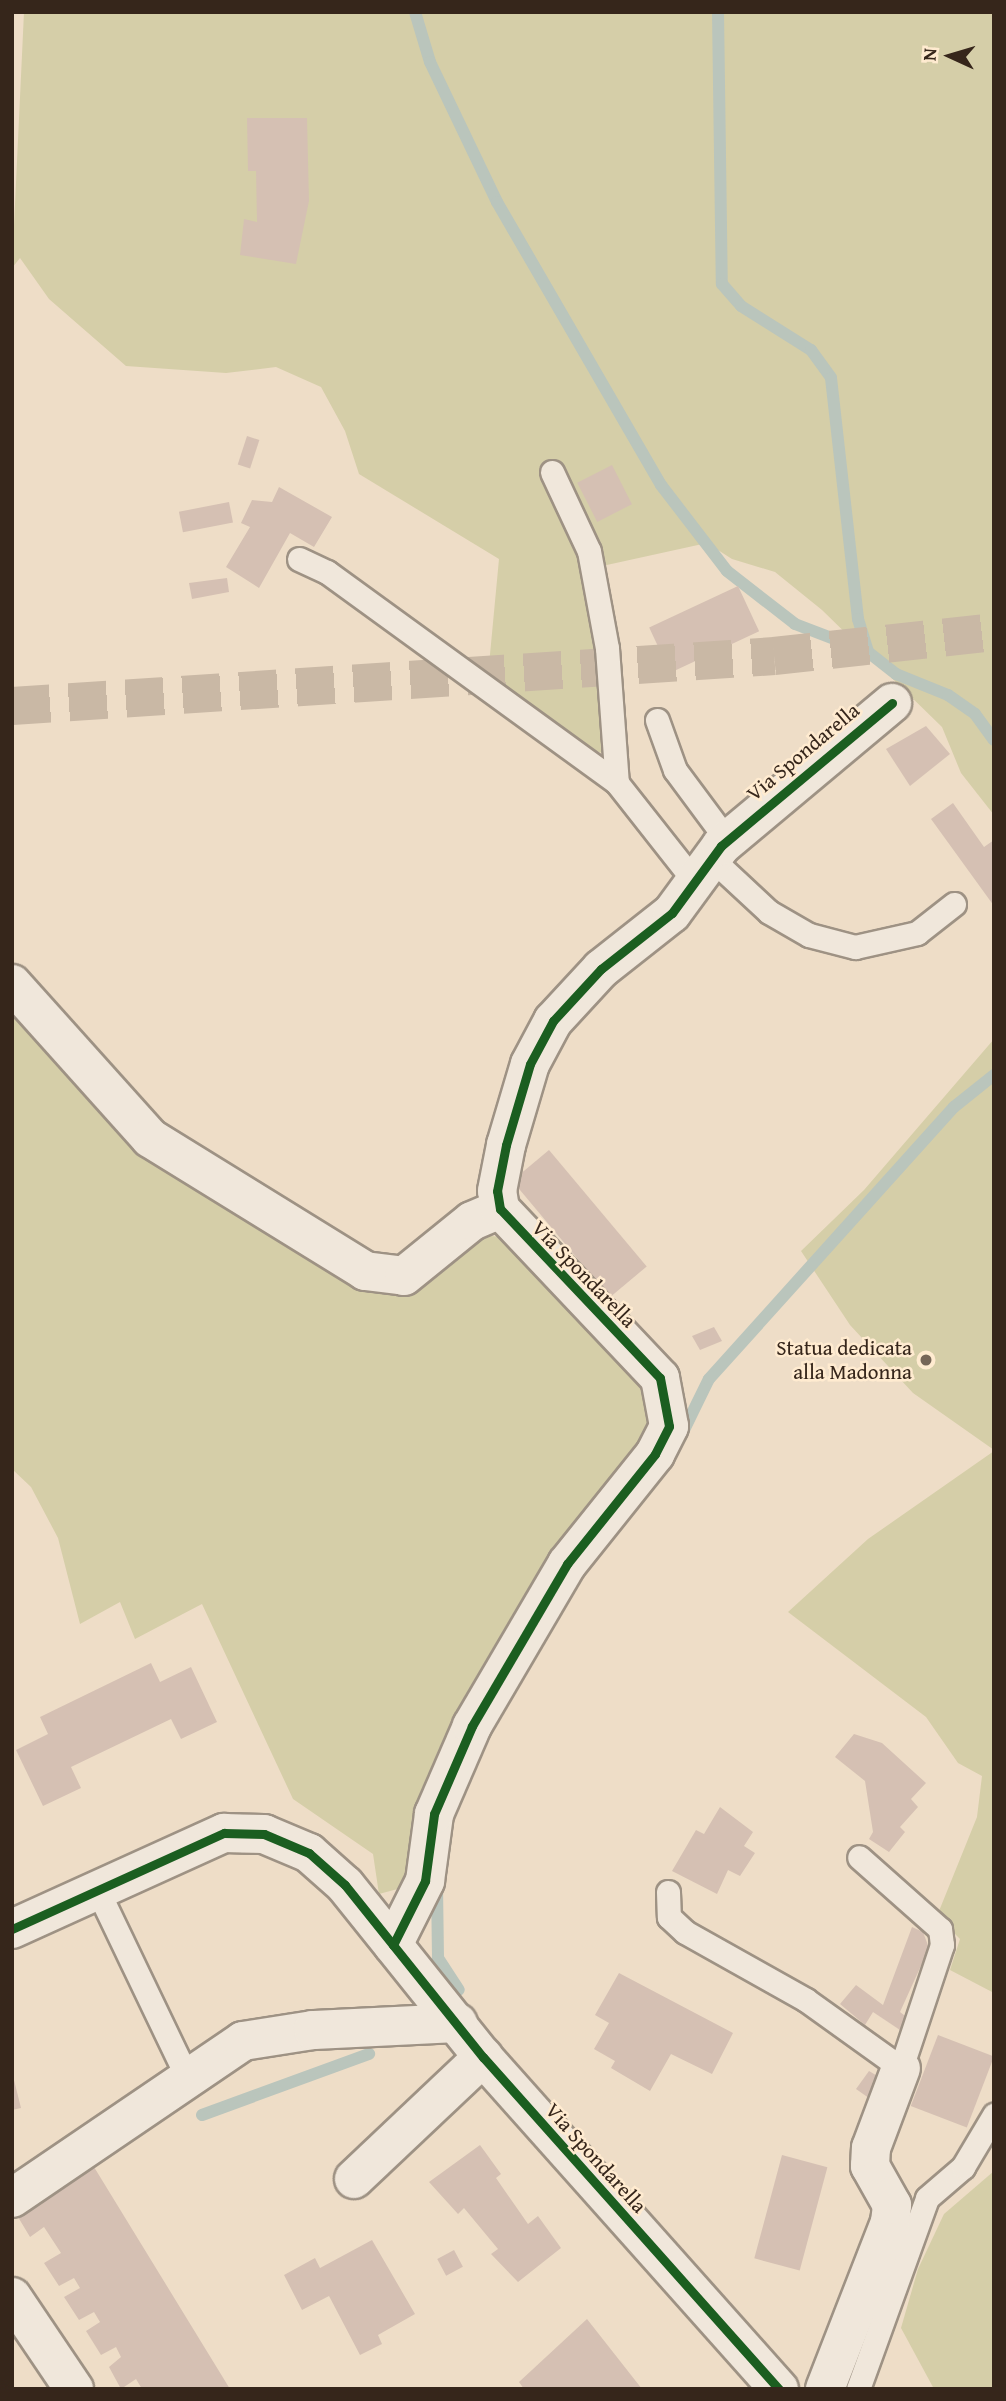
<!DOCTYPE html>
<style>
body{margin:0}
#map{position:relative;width:1006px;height:2401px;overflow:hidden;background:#eeddc7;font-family:"Gentium Book Plus",serif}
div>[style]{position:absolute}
.green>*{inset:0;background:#d5cea8}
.stream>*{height:12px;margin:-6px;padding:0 6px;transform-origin:6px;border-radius:6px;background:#bac5bc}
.building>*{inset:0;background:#d5c0b3;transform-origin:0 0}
.secondary-tunnel>*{height:38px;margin-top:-19px;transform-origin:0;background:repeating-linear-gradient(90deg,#c9b8a5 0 38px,transparent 0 57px)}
.roads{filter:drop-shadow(2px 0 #9e9284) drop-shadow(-2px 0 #9e9284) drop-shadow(0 2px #9e9284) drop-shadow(0 -2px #9e9284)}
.service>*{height:23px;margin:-11.5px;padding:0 11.5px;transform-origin:11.5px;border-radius:11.5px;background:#f0e7db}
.minor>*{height:38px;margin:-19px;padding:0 19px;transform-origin:19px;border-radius:19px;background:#f0e7db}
.cycleway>*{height:9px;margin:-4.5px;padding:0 4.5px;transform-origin:4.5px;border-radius:4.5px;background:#1b5e20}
.dots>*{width:19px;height:19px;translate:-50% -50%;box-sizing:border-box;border:4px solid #ffebd0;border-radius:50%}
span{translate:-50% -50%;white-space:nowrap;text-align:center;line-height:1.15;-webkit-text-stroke:5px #ffebd0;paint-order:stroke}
.street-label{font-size:21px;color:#36261b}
.poi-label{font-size:21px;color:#36261b}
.right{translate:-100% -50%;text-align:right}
.frame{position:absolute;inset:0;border:14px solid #36261b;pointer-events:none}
.north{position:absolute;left:915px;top:21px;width:70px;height:70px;-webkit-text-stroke:5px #ffebd0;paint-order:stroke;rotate:274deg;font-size:19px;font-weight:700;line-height:28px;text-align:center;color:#36261b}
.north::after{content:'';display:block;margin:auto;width:24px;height:32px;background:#36261b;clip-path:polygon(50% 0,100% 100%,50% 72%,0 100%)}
</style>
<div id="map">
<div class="green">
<div style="clip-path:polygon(24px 12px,994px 12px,994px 815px,961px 773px,942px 727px,822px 610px,775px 572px,732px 559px,707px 543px,584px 570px,607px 749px,603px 753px,591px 750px,483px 672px,489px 665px,499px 559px,359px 474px,345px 431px,321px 387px,276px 367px,226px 373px,126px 366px,49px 299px,20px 258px,12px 268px)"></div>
<div style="clip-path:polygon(12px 999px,58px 1060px,353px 1276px,477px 1235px,504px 1237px,639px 1367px,654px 1426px,405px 1887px,379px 1894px,373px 1854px,293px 1799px,202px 1604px,135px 1639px,120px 1602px,80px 1624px,58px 1538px,31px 1487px,12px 1469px)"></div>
<div style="clip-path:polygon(994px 1039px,994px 1450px,913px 1393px,850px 1325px,801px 1251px,864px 1190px)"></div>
<div style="clip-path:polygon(994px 1451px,994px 1993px,950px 1970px,960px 1939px,937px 1916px,977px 1817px,982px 1776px,958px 1763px,926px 1717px,788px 1612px,868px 1539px)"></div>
<div style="clip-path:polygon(994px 2171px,994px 2389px,934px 2389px,901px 2328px,918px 2269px,944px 2214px)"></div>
</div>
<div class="stream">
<div style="left:415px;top:12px;width:52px;rotate:73.3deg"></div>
<div style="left:430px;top:62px;width:155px;rotate:64.4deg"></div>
<div style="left:497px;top:202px;width:327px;rotate:59.9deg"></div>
<div style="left:661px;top:485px;width:108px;rotate:52.5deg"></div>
<div style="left:727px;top:571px;width:86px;rotate:37.9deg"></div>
<div style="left:795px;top:624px;width:78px;rotate:21deg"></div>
<div style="left:868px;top:652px;width:36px;rotate:38deg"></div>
<div style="left:896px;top:674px;width:56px;rotate:22deg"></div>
<div style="left:948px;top:695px;width:33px;rotate:35deg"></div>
<div style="left:975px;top:714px;width:32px;rotate:54deg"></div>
<div style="left:718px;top:12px;width:272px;rotate:89.2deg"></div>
<div style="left:722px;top:284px;width:29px;rotate:49deg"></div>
<div style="left:741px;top:306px;width:83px;rotate:32.2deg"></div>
<div style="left:811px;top:350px;width:34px;rotate:54deg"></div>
<div style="left:831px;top:378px;width:243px;rotate:83.6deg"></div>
<div style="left:858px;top:619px;width:34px;rotate:73deg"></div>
<div style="left:682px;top:1434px;width:61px;rotate:-63.9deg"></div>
<div style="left:709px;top:1379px;width:366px;rotate:-48deg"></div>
<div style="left:954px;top:1107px;width:51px;rotate:-38.7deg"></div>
<div style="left:437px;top:1886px;width:72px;rotate:89.2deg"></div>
<div style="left:438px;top:1958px;width:38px;rotate:57deg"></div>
<div style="left:202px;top:2115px;width:178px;rotate:-20.1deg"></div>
</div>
<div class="building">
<div style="clip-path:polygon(247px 118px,307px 118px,309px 201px,296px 264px,240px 255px,244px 219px,257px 222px,256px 171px,248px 171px)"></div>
<div style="left:247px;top:436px;width:13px;height:30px;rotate:18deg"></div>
<div style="left:612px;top:465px;width:44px;height:39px;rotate:63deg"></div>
<div style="clip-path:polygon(279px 487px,332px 517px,314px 547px,290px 533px,259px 588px,226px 567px,250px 527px,241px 523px,252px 500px,272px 502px)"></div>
<div style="left:229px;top:502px;width:21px;height:51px;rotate:79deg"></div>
<div style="clip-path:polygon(227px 578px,229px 592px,192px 599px,189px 583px)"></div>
<div style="left:738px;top:586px;width:50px;height:98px;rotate:65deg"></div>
<div style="clip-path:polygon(926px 726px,950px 754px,910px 786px,886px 749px)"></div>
<div style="clip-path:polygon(953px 803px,984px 847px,994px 840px,994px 906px,931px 819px)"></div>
<div style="left:549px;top:1150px;width:152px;height:48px;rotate:50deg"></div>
<div style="clip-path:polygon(714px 1327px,722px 1341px,700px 1350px,692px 1336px)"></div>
<div style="clip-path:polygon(151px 1663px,160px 1682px,191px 1667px,217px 1722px,181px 1739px,171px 1719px,71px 1767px,81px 1788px,43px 1806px,16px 1750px,48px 1734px,40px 1717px)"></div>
<div style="clip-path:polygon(854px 1734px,882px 1743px,926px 1783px,911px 1799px,918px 1807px,900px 1827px,905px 1832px,889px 1852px,869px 1839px,873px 1832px,865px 1781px,835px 1757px)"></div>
<div style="clip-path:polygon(720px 1807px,753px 1832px,744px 1846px,755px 1853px,740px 1876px,728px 1870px,717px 1894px,672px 1871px,696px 1830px,704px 1834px)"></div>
<div style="clip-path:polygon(912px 1927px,923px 1932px,929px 1948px,900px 2012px,909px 2019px,906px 2034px,873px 2012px,865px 2025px,840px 2004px,856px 1985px,883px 2005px)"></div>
<div style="clip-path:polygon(619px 1973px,733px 2033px,712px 2074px,671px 2054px,650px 2091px,611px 2068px,615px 2061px,594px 2049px,609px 2023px,595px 2015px)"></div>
<div style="left:938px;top:2035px;width:60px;height:76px;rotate:21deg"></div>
<div style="clip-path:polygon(869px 2071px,884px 2080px,876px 2103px,856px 2089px)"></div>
<div style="clip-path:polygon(12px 2072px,21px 2108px,12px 2110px)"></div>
<div style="clip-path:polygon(480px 2145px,501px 2174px,496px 2178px,528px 2224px,538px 2216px,561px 2248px,518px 2282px,491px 2254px,498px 2249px,464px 2208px,458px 2214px,429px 2182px)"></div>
<div style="left:782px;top:2155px;width:47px;height:107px;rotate:15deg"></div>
<div style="clip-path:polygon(94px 2167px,230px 2389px,142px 2389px,136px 2379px,121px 2389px,109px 2367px,121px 2357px,116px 2347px,101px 2355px,86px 2331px,100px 2322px,94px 2312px,79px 2320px,64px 2297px,80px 2288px,74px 2278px,59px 2286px,44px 2263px,61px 2253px,44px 2227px,30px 2237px,15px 2212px)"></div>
<div style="clip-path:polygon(372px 2240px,415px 2314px,378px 2335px,382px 2344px,360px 2355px,329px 2296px,302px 2310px,284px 2275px,315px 2258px,320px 2268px)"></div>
<div style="left:454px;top:2250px;width:19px;height:19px;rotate:62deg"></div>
<div style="clip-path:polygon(587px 2319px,642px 2389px,524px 2389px,519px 2382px)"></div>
</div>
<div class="secondary-tunnel">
<div style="left:12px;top:706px;width:764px;rotate:-3.75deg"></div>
<div style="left:774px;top:656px;width:221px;rotate:-6.2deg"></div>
</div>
<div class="roads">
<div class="service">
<div style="left:552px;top:472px;width:87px;rotate:64.9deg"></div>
<div style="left:589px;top:551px;width:99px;rotate:79.5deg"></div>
<div style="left:607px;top:648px;width:135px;rotate:85.8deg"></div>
<div style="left:299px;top:559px;width:31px;rotate:25deg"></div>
<div style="left:327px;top:572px;width:359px;rotate:36deg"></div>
<div style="left:617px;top:783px;width:125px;rotate:51.8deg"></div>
<div style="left:657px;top:720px;width:53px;rotate:70.2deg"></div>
<div style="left:675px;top:770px;width:87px;rotate:53.4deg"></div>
<div style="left:712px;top:859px;width:78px;rotate:42.9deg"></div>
<div style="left:769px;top:912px;width:46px;rotate:29.9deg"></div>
<div style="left:809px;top:935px;width:48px;rotate:14.6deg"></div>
<div style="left:855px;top:947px;width:64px;rotate:-12.7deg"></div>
<div style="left:917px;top:933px;width:47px;rotate:-38.1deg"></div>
<div style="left:97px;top:1889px;width:208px;rotate:64.4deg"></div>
<div style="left:668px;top:1892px;width:25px;rotate:88deg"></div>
<div style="left:669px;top:1917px;width:22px;rotate:43deg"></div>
<div style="left:685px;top:1932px;width:139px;rotate:29.3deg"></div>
<div style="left:806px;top:2000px;width:117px;rotate:35.6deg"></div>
<div style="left:901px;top:2068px;width:130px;rotate:-71.6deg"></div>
<div style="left:942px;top:1945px;width:16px;rotate:-97deg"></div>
<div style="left:940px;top:1929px;width:108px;rotate:-138.4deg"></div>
<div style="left:858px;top:2389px;width:203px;rotate:-70.1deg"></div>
<div style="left:927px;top:2198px;width:48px;rotate:-40.7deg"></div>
<div style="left:963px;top:2167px;width:61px;rotate:-59.2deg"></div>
</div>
<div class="minor">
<div style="left:12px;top:984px;width:207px;rotate:48.1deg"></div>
<div style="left:150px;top:1138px;width:253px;rotate:31.7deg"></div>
<div style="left:365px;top:1271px;width:39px;rotate:7deg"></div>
<div style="left:404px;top:1276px;width:87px;rotate:-39deg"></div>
<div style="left:472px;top:1221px;width:30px;rotate:-23deg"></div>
<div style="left:12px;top:1929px;width:233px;rotate:-24.4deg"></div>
<div style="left:224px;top:1833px;width:40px;rotate:1.4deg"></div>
<div style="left:264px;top:1834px;width:49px;rotate:22.9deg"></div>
<div style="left:309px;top:1853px;width:48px;rotate:41.6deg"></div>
<div style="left:345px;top:1885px;width:221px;rotate:51.3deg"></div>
<div style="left:483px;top:2057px;width:445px;rotate:48.3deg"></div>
<div style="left:393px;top:1945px;width:72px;rotate:-63.4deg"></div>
<div style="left:425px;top:1881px;width:68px;rotate:-82.3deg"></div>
<div style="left:434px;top:1814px;width:96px;rotate:-66.6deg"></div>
<div style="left:472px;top:1726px;width:188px;rotate:-59.6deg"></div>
<div style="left:567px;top:1564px;width:141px;rotate:-51.3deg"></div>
<div style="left:655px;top:1454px;width:31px;rotate:-63deg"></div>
<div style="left:669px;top:1426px;width:49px;rotate:-100.6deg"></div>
<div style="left:660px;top:1378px;width:233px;rotate:-133.4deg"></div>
<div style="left:500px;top:1209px;width:18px;rotate:-99deg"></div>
<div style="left:497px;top:1191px;width:47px;rotate:-78.9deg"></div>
<div style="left:506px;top:1145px;width:84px;rotate:-73.5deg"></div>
<div style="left:530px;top:1064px;width:49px;rotate:-61.9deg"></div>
<div style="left:553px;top:1021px;width:71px;rotate:-47.3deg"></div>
<div style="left:601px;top:969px;width:90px;rotate:-38.3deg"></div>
<div style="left:672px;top:913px;width:83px;rotate:-53.8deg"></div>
<div style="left:721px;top:846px;width:223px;rotate:-39.9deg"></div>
<div style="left:354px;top:2179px;width:178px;rotate:-43.4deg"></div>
<div style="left:12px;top:2198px;width:279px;rotate:-34.2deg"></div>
<div style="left:243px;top:2041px;width:71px;rotate:-8.9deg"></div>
<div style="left:313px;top:2030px;width:145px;rotate:-2.8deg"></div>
<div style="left:12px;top:2297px;width:111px;rotate:56deg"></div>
<div style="left:825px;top:2389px;width:179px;rotate:-68.7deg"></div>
<div style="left:890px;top:2222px;width:17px;rotate:-83deg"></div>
<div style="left:892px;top:2205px;width:45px;rotate:-119.4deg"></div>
<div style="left:870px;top:2166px;width:18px;rotate:-87deg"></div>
<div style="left:871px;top:2148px;width:85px;rotate:-69.4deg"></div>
</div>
</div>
<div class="cycleway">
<div style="left:12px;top:1929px;width:233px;rotate:-24.4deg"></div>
<div style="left:224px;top:1833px;width:40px;rotate:1.4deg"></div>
<div style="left:264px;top:1834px;width:49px;rotate:22.9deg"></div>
<div style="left:309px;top:1853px;width:48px;rotate:41.6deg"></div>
<div style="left:345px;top:1885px;width:221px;rotate:51.3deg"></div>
<div style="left:483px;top:2057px;width:445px;rotate:48.3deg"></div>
<div style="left:393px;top:1945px;width:72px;rotate:-63.4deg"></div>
<div style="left:425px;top:1881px;width:68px;rotate:-82.3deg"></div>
<div style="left:434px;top:1814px;width:96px;rotate:-66.6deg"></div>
<div style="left:472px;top:1726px;width:188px;rotate:-59.6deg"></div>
<div style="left:567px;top:1564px;width:141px;rotate:-51.3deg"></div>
<div style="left:655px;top:1454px;width:31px;rotate:-63deg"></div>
<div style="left:669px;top:1426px;width:49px;rotate:-100.6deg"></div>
<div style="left:660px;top:1378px;width:233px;rotate:-133.4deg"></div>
<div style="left:500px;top:1209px;width:18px;rotate:-99deg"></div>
<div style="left:497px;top:1191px;width:47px;rotate:-78.9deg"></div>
<div style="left:506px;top:1145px;width:84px;rotate:-73.5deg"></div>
<div style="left:530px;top:1064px;width:49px;rotate:-61.9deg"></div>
<div style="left:553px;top:1021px;width:71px;rotate:-47.3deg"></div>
<div style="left:601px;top:969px;width:90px;rotate:-38.3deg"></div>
<div style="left:672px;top:913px;width:83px;rotate:-53.8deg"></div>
<div style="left:721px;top:846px;width:223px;rotate:-39.9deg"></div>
</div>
<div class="dots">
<div style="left:926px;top:1360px;background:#766657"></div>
</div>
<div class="street-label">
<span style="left:803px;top:752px;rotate:-40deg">Via Spondarella</span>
<span style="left:584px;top:1274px;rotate:46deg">Via Spondarella</span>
<span style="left:596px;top:2158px;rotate:48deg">Via Spondarella</span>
</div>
<div class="poi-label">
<span class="right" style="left:912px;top:1360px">Statua dedicata<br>alla Madonna</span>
</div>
<div class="frame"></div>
<div class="north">N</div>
</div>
